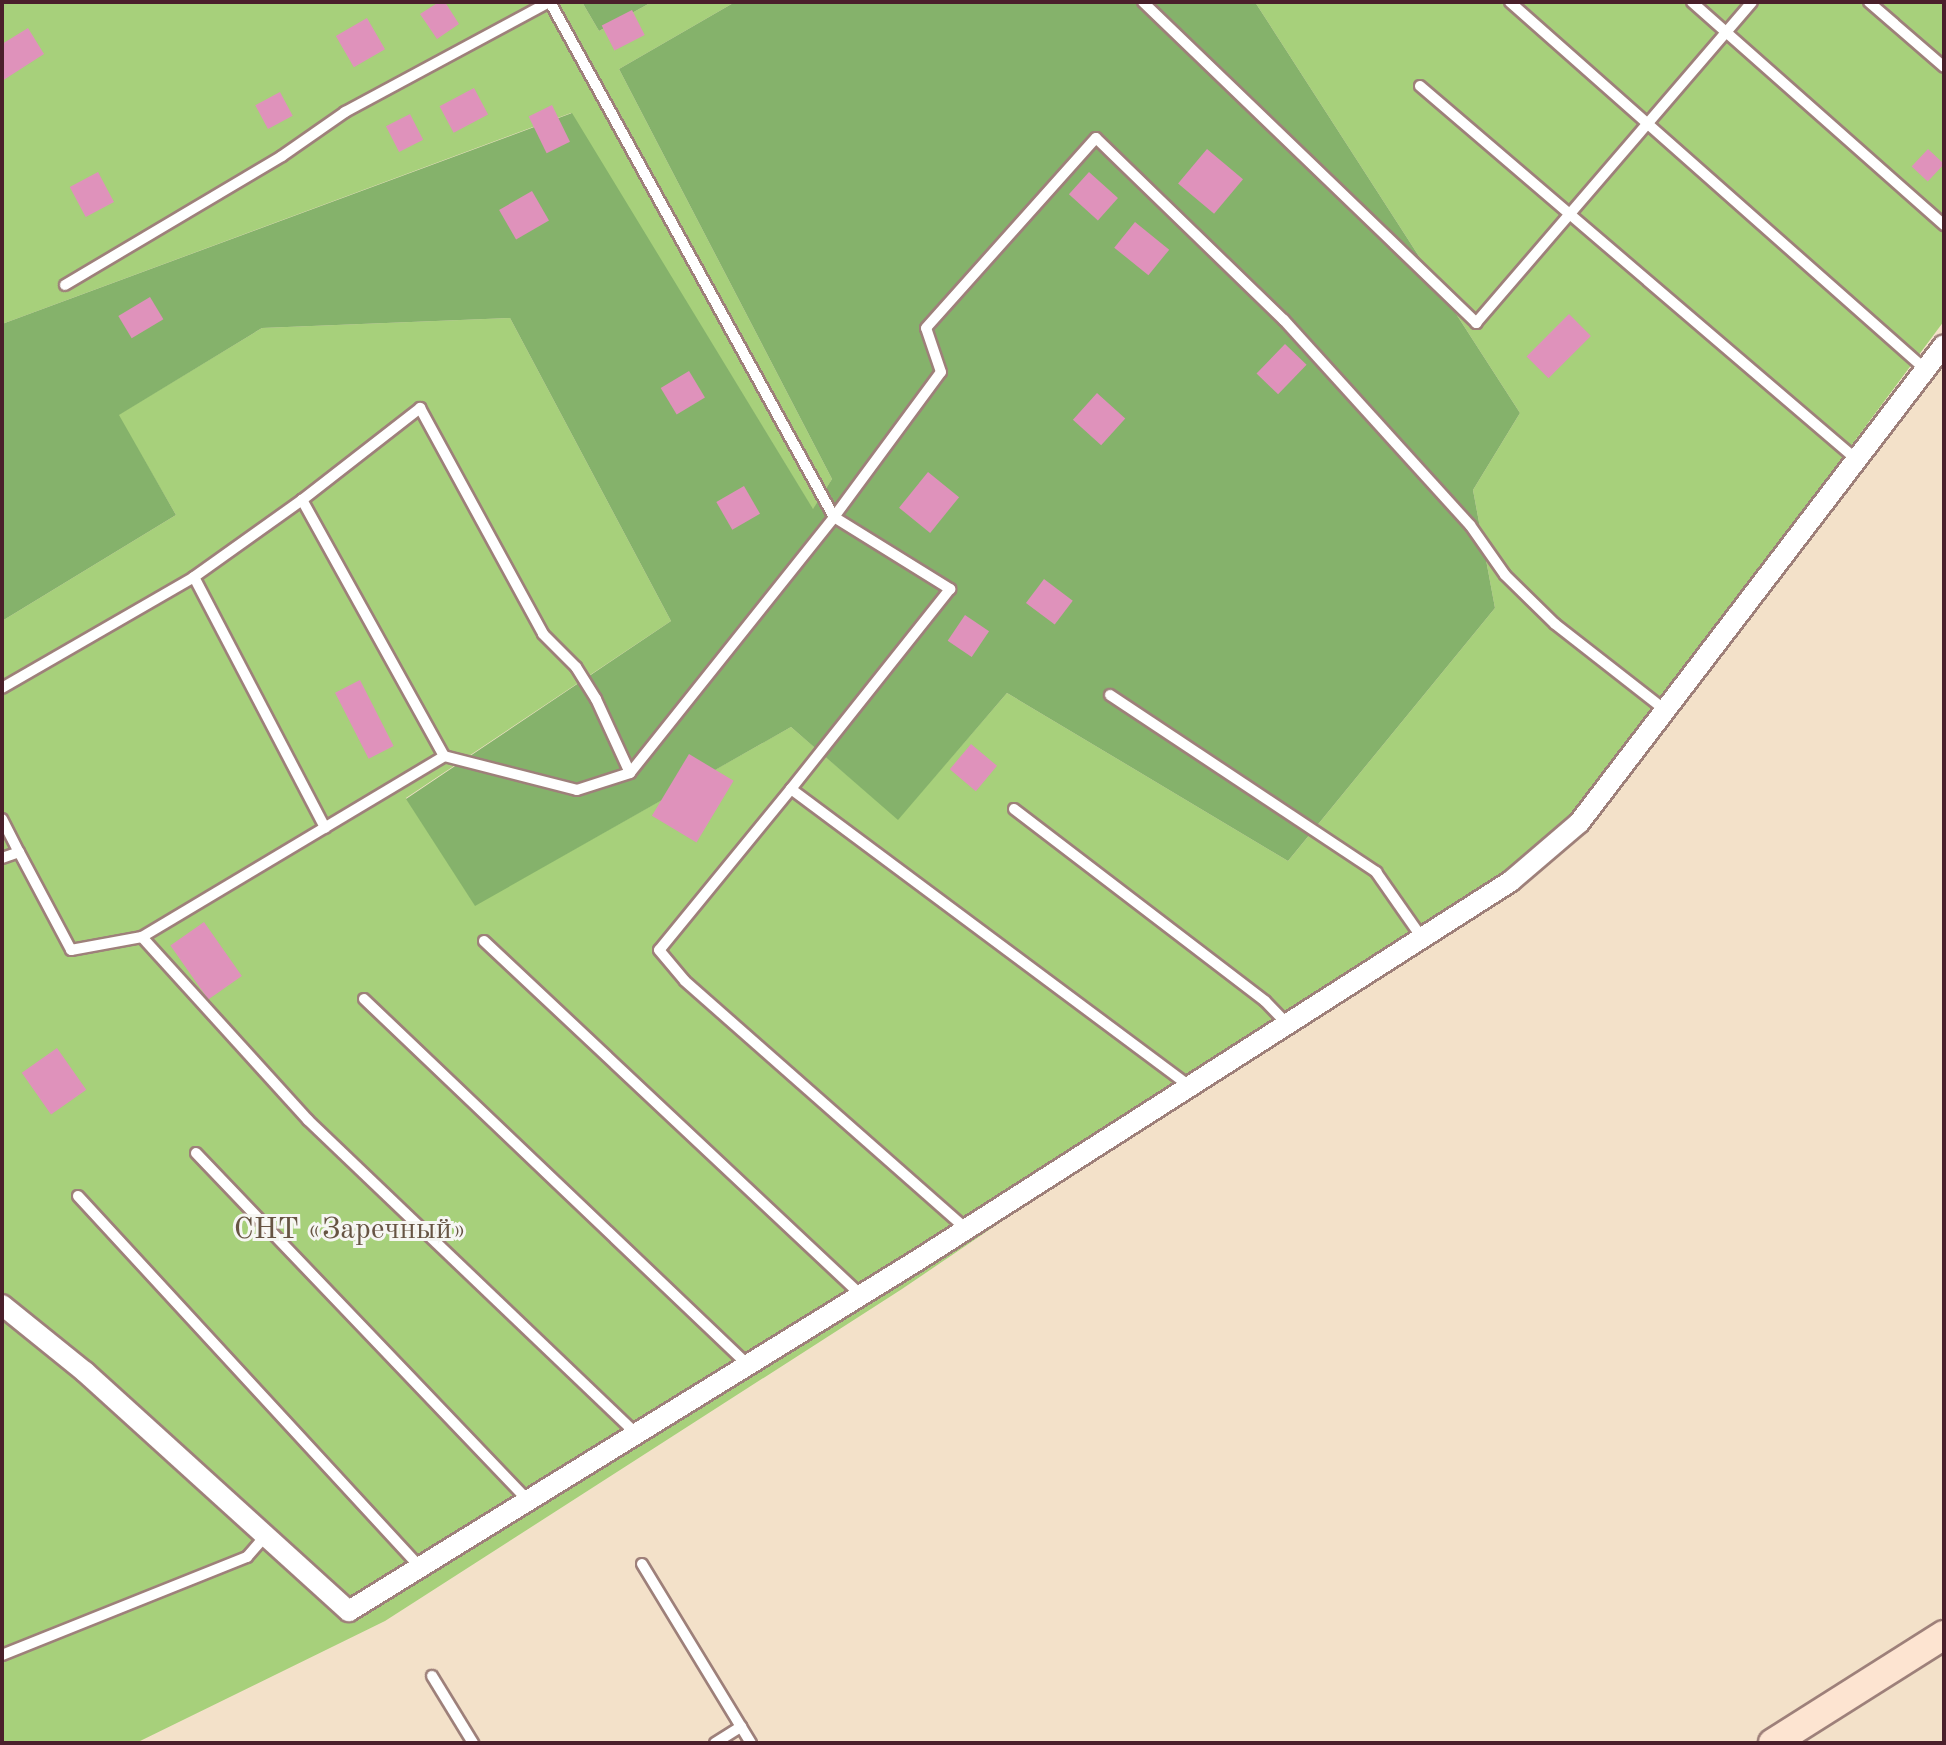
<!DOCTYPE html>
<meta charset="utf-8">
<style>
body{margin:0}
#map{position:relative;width:1946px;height:1745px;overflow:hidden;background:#f3e1c9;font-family:"Old Standard TT",serif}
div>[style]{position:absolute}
.green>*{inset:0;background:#a7d07b}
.forest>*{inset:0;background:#85b26b}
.building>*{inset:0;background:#df92bb;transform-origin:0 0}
.roads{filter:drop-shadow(2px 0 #9e807a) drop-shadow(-2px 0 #9e807a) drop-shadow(0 2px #9e807a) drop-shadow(0 -2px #9e807a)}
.lane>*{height:10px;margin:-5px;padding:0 5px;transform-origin:5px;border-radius:5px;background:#fff}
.street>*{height:20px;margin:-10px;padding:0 10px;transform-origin:10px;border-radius:10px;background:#fff}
.secondary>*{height:28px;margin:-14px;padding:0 14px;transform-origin:14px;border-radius:14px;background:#fde4d1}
span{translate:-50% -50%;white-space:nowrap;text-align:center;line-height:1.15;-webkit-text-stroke:6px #f6f6f2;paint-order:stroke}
.park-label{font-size:30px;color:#665443}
.frame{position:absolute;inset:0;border:4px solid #4a1f2b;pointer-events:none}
</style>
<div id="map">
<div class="green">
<div style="clip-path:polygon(2px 2px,582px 2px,599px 31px,652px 2px,735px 2px,619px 69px,832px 479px,813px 510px,571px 113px,2px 324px)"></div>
<div style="clip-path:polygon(1255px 2px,1944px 2px,1944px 321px,1552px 848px,902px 1289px,385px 1621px,136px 1743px,2px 1743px,2px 621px,176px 515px,118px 415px,262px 328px,510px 318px,671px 621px,406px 798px,475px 905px,791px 727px,898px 819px,1007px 693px,1288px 861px,1495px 608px,1473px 490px,1520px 413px)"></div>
</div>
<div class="forest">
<div style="clip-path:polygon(582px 2px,652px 2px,599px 31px)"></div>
<div style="clip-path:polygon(735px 2px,1255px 2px,1520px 413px,1473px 490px,1495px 608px,1288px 861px,1007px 693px,898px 820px,791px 727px,475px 906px,406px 799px,671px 621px,510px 318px,262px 328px,119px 415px,176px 515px,2px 621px,2px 324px,572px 113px,813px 509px,832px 479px,619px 69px)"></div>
</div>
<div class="building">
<div style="clip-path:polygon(439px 2px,445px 2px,459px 24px,437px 39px,420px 14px)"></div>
<div style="left:632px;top:10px;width:28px;height:34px;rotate:63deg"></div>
<div style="left:367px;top:18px;width:36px;height:36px;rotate:60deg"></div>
<div style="clip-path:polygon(28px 28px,44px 54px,2px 81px,2px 44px)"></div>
<div style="left:474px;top:88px;width:30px;height:39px;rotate:62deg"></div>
<div style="left:280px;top:92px;width:27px;height:28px;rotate:62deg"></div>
<div style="left:552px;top:105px;width:41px;height:26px;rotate:64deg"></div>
<div style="left:410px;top:114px;width:29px;height:27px;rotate:63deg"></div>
<div style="left:1207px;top:149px;width:47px;height:45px;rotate:40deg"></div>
<div style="left:1928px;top:149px;width:22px;height:24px;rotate:43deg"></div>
<div style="left:98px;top:172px;width:34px;height:32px;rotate:62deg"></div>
<div style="left:1089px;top:172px;width:39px;height:30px;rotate:42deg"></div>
<div style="left:532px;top:191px;width:34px;height:38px;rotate:60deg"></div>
<div style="left:1135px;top:222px;width:44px;height:33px;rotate:39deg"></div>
<div style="left:150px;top:297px;width:26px;height:37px;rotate:59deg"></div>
<div style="left:1569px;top:314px;width:31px;height:60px;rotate:45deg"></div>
<div style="left:1285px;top:344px;width:30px;height:41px;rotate:44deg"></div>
<div style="left:689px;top:371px;width:31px;height:33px;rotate:59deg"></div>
<div style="left:1097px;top:393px;width:38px;height:36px;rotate:42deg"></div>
<div style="left:928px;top:472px;width:40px;height:46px;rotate:39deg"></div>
<div style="left:744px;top:486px;width:32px;height:32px;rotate:60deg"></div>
<div style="left:1044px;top:579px;width:36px;height:30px;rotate:37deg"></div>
<div style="left:965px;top:615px;width:29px;height:31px;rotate:34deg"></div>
<div style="left:360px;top:680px;width:74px;height:28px;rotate:63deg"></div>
<div style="left:971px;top:744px;width:34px;height:33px;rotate:40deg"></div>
<div style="left:689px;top:754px;width:52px;height:72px;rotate:31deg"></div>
<div style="left:204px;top:922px;width:66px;height:41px;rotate:55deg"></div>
<div style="left:57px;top:1048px;width:51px;height:43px;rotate:55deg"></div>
</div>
<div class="roads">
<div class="lane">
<div style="left:550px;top:2px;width:588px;rotate:61.13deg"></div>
<div style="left:834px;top:517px;width:137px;rotate:31.8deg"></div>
<div style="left:950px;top:589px;width:256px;rotate:128.5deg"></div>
<div style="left:791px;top:789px;width:497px;rotate:36.7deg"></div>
<div style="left:1143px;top:2px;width:463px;rotate:43.9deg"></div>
<div style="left:1476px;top:323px;width:423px;rotate:-49.3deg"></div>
<div style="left:1510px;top:2px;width:554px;rotate:41.49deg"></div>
<div style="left:1692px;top:2px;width:337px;rotate:41.5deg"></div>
<div style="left:1869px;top:2px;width:99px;rotate:40.9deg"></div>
<div style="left:1420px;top:86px;width:574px;rotate:40.55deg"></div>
<div style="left:65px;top:285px;width:252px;rotate:-30.7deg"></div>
<div style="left:282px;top:156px;width:77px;rotate:-34.9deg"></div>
<div style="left:345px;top:112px;width:232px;rotate:-28.3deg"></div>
<div style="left:194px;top:577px;width:133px;rotate:-35.5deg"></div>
<div style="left:2px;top:688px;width:222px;rotate:-30deg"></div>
<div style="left:194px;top:577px;width:283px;rotate:62.4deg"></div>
<div style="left:1110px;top:695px;width:320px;rotate:33.6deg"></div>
<div style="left:1376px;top:872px;width:80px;rotate:55.1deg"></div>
<div style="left:444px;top:756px;width:137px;rotate:14.3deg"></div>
<div style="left:577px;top:790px;width:56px;rotate:-17.8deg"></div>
<div style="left:791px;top:789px;width:208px;rotate:129.3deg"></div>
<div style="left:659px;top:950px;width:40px;rotate:50deg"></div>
<div style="left:685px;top:981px;width:375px;rotate:41.4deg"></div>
<div style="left:1014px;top:809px;width:316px;rotate:37.4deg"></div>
<div style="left:1265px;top:1001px;width:32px;rotate:46deg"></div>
<div style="left:2px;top:819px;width:37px;rotate:63deg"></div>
<div style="left:2px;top:858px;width:18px;rotate:-19deg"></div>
<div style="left:19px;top:852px;width:111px;rotate:62deg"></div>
<div style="left:71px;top:950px;width:72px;rotate:-10.4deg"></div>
<div style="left:142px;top:937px;width:352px;rotate:-30.9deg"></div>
<div style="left:444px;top:756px;width:293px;rotate:-119deg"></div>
<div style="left:302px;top:500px;width:150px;rotate:-37.9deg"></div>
<div style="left:420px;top:408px;width:257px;rotate:61.4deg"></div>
<div style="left:543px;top:634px;width:47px;rotate:45deg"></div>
<div style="left:576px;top:667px;width:38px;rotate:58deg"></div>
<div style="left:596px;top:699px;width:81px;rotate:65.3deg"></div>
<div style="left:630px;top:773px;width:327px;rotate:-51.4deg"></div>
<div style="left:834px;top:517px;width:180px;rotate:-53.6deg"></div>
<div style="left:941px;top:372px;width:46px;rotate:-108.8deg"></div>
<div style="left:926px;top:328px;width:255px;rotate:-48.2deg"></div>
<div style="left:1096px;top:138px;width:262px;rotate:44.1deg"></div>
<div style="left:1284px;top:320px;width:277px;rotate:47.8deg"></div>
<div style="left:1470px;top:525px;width:61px;rotate:55deg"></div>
<div style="left:1505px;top:575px;width:70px;rotate:44.4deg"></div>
<div style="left:1555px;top:624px;width:140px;rotate:38deg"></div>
<div style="left:142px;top:937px;width:247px;rotate:47.8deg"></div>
<div style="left:308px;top:1120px;width:455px;rotate:43.7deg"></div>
<div style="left:484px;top:941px;width:517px;rotate:43.2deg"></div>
<div style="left:364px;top:999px;width:530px;rotate:43.63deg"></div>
<div style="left:196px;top:1153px;width:481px;rotate:46.3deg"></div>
<div style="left:78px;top:1196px;width:505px;rotate:47.33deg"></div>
<div style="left:642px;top:1564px;width:210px;rotate:58.7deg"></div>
<div style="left:2px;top:1655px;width:264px;rotate:-21.8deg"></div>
<div style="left:247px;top:1557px;width:29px;rotate:-49deg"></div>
<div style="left:432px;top:1676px;width:79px;rotate:58.5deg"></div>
<div style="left:715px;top:1743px;width:31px;rotate:-32deg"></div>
</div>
<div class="street">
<div style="left:2px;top:1305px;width:107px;rotate:38.9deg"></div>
<div style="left:85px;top:1372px;width:356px;rotate:42.2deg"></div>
<div style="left:349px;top:1611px;width:669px;rotate:-31.67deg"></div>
<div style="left:918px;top:1260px;width:704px;rotate:-32.58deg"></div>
<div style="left:1511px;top:881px;width:89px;rotate:-40.5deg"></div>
<div style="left:1579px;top:823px;width:601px;rotate:-52.63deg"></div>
</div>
<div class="secondary">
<div style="left:1773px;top:1743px;width:202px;rotate:-32.3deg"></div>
</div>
</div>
<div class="park-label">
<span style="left:350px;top:1230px">СНТ «Заречный»</span>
</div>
<div class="frame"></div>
</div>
